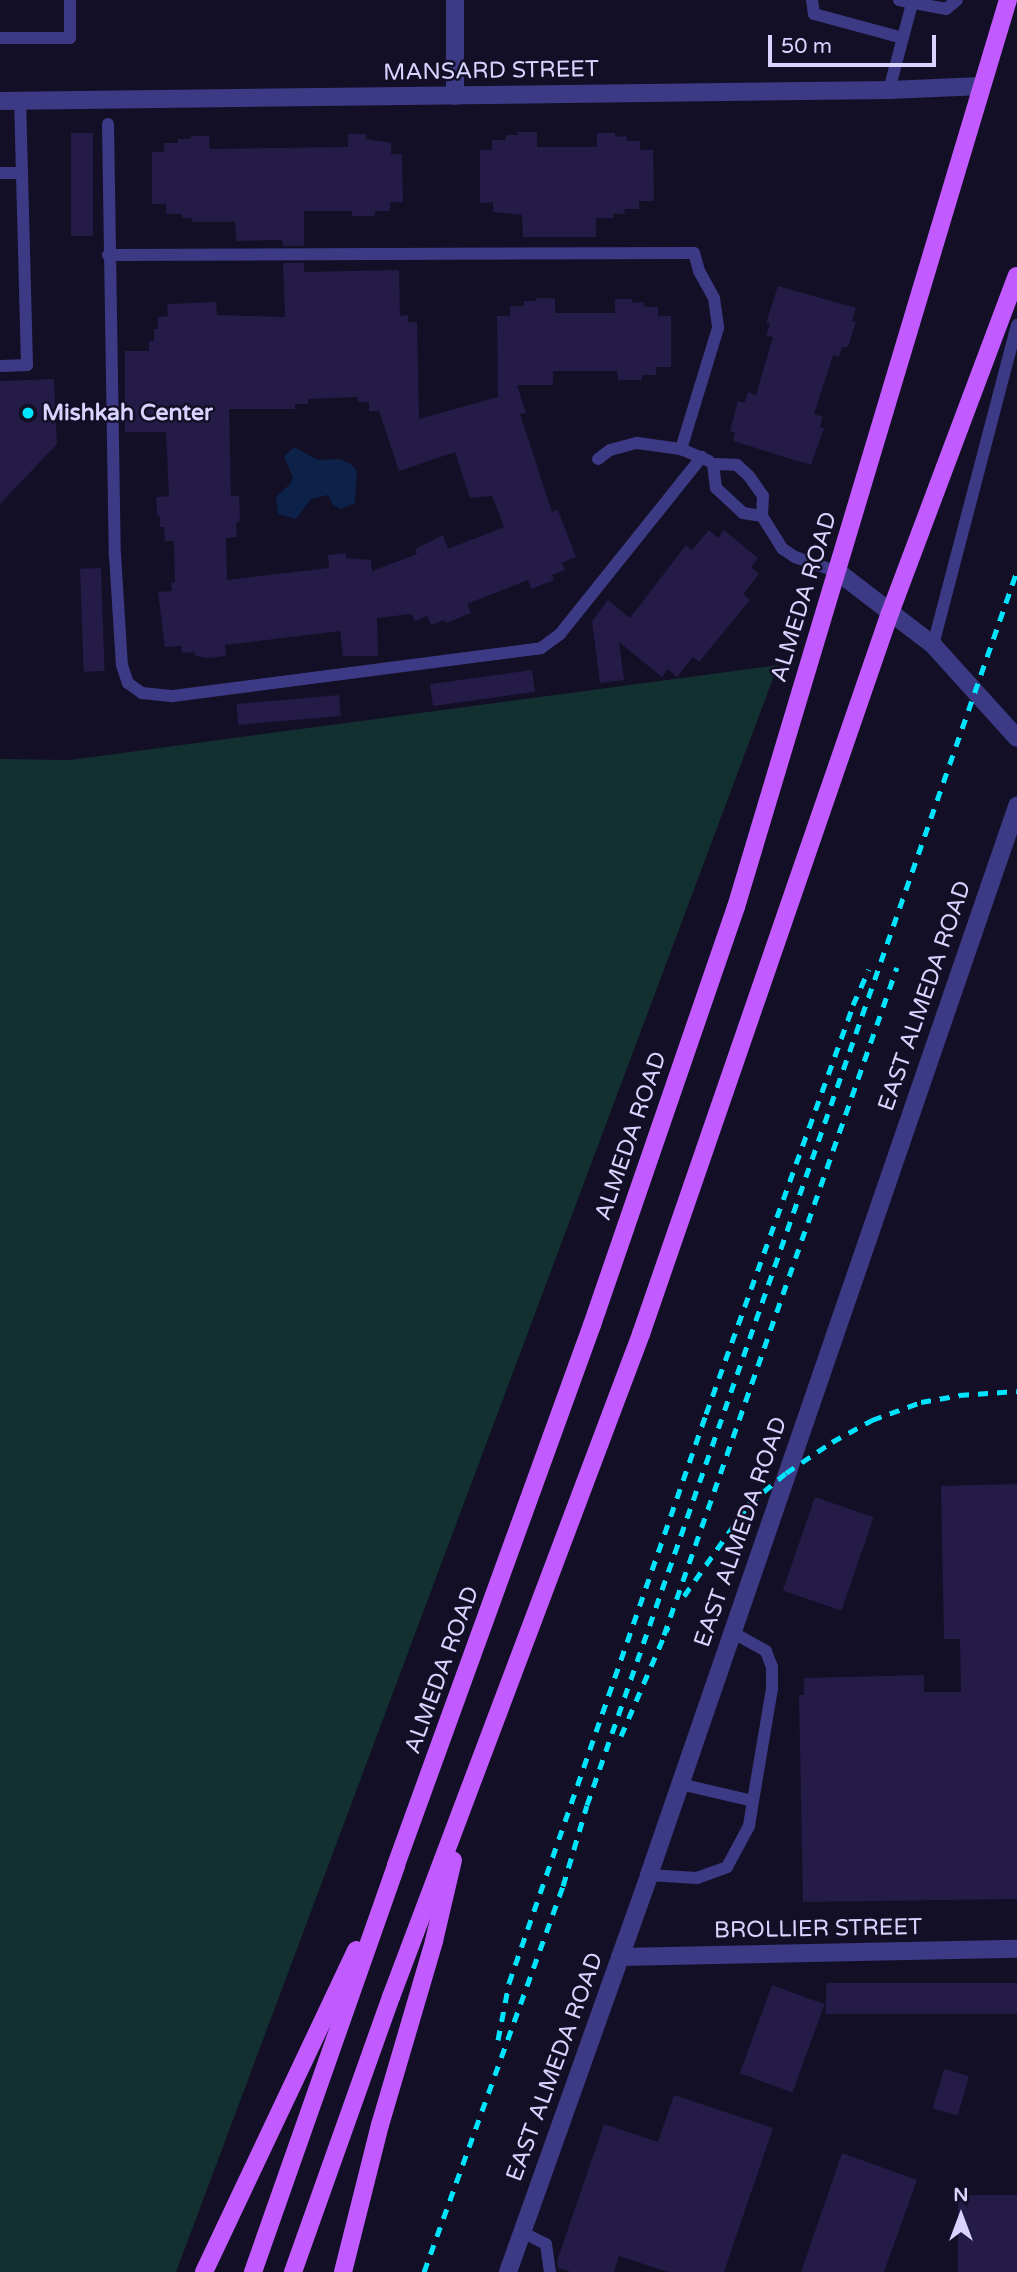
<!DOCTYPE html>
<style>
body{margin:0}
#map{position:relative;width:1017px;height:2272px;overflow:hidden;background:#130f26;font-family:"Varela Round",sans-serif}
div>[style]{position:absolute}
.green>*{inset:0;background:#12302f}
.water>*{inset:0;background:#0c2248}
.building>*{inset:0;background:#241b47;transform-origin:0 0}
.service>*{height:12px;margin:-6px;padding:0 6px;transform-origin:6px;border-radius:6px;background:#3d3a85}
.minor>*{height:18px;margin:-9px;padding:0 9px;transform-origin:9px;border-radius:9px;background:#3d3a85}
.primary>*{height:18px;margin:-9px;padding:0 9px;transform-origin:9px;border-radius:9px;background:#c25bff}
.rail>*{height:5px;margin-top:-2.5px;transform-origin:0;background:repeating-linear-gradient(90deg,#00e5ff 0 10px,transparent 0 19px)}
.dots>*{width:19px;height:19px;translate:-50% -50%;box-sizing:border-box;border:4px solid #130f26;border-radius:50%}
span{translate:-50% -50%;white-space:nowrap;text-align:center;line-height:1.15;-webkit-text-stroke:5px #130f26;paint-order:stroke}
.street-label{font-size:23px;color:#d9d4ff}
.poi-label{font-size:23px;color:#d9d4ff;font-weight:700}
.left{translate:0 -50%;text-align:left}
.north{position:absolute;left:926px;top:2181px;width:70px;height:70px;-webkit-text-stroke:5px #130f26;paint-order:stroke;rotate:0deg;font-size:19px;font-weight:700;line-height:28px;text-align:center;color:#d9d4ff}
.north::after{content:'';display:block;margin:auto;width:24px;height:32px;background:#d9d4ff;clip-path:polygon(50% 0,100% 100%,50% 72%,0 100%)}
.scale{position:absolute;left:768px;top:35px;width:168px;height:32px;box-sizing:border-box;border:4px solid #d9d4ff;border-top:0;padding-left:9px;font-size:21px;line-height:24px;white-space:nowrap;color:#d9d4ff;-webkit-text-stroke:5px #130f26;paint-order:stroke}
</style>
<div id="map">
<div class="green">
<div style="clip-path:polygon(778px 665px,176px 2272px,0 2272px,0 759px,70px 760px)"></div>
</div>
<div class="water">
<div style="clip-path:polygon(294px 447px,318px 460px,340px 459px,352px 465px,357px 471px,355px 503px,341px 509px,333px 505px,328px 495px,311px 499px,296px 519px,278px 514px,276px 497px,290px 484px,293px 477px,284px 457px)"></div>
</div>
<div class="building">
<div style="clip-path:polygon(518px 132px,537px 132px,537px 147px,597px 147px,597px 133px,615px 133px,615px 137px,626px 136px,627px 141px,640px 141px,640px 150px,653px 150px,654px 201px,639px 201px,639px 209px,624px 209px,625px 214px,613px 214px,613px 218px,596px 218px,596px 237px,523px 237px,522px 215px,493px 212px,493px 202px,480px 203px,480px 150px,492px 150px,492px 140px,506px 140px,506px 135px,518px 135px)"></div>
<div style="left:71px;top:133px;width:22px;height:103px"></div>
<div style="clip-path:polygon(348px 134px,366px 134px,366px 139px,391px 143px,391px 154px,402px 154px,403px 202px,390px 202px,390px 211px,375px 211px,375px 216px,352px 216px,352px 211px,304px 211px,304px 246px,283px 246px,282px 240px,236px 241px,235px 222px,192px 222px,192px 218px,182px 218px,181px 214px,166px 214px,166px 204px,152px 204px,152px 152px,164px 152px,164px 143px,178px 143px,178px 139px,190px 139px,191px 136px,209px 136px,210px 149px,348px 147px)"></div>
<div style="clip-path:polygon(evenodd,283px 263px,304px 263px,304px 272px,399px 270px,400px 316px,408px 315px,408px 322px,417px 322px,419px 419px,498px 397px,497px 316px,510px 316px,510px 306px,524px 306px,524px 301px,536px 301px,536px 298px,555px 298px,555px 313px,615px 313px,615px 299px,632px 299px,632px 303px,643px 302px,645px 307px,658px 307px,658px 316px,671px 316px,671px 367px,656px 367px,656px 375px,642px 375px,642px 380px,618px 380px,617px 371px,553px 371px,553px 385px,517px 385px,526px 413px,520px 414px,552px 512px,558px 510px,576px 557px,562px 563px,565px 570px,552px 575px,554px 580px,531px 589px,528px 580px,467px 604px,471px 613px,446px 623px,444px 620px,431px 625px,427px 616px,415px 621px,412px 614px,377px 618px,378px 656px,343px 656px,340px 631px,225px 645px,226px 656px,209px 658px,196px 656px,194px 652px,182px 653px,181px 646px,165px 647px,158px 592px,172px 591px,171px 583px,175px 582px,174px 541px,165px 541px,164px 527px,160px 527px,160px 516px,157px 515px,156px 497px,169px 496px,166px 432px,125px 432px,125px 351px,149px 351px,149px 341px,154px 341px,154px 329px,158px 329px,158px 317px,168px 316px,167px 304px,216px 302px,217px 315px,285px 317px,283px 263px,358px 397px,358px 402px,369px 402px,369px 411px,379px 411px,399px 471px,455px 452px,470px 498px,492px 496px,504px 527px,448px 549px,443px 535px,415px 549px,417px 554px,372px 571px,371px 560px,346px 558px,346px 553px,328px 555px,329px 568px,227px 580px,226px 538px,237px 537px,236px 523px,240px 521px,239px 496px,231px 496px,229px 409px,295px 409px,295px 404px,308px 404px,308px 399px,358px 397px)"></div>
<div style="clip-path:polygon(778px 286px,856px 308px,852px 321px,856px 322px,848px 347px,842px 347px,839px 357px,833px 355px,814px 414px,823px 417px,820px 427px,824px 428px,811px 465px,733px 441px,735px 433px,730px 431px,738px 401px,745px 403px,748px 392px,756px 395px,773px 337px,766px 336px,770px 324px,766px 323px)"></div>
<div style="clip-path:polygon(54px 379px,57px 444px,0 504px,0 381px)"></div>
<div style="clip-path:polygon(709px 530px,718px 538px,724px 530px,758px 558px,751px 567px,759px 574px,743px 594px,750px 600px,699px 662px,693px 657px,677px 677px,668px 669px,662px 677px,619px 642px,624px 680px,600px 683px,592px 621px,608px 600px,630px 618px,686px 545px,692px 550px)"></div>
<div style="left:101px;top:568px;width:103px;height:21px;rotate:88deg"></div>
<div style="left:532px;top:670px;width:22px;height:103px;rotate:82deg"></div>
<div style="left:339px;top:695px;width:21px;height:103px;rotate:85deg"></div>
<div style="clip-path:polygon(1017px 1484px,1017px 1899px,803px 1902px,799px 1695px,804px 1695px,804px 1678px,924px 1675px,924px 1692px,961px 1692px,960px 1639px,944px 1639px,941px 1486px)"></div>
<div style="left:815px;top:1497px;width:62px;height:99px;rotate:19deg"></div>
<div style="left:1017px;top:1983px;width:31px;height:191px;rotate:90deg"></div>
<div style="left:772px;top:1985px;width:56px;height:94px;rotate:20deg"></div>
<div style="left:944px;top:2069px;width:26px;height:41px;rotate:16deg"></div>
<div style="clip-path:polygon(674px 2095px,773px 2128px,724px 2272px,668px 2272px,619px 2256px,614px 2272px,571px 2272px,558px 2268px,557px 2261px,604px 2124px,658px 2142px)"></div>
<div style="clip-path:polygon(842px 2153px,917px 2180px,884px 2272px,801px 2272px)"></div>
<div style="left:1017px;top:2195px;width:77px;height:59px;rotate:90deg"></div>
</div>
<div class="service">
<div style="left:812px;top:0;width:14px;rotate:82deg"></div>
<div style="left:814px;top:14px;width:92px;rotate:15.1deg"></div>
<div style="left:899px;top:0;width:48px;rotate:10.8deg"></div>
<div style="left:946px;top:9px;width:14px;rotate:-39deg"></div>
<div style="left:0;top:38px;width:70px"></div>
<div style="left:70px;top:38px;width:38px;rotate:-90deg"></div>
<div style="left:889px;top:90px;width:93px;rotate:-75.1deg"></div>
<div style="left:108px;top:124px;width:431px;rotate:89.1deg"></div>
<div style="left:115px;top:555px;width:110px;rotate:86.4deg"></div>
<div style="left:122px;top:665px;width:19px;rotate:72deg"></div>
<div style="left:128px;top:683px;width:17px;rotate:36deg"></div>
<div style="left:142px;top:693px;width:31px;rotate:6deg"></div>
<div style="left:173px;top:696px;width:371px;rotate:-7.4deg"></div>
<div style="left:541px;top:648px;width:24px;rotate:-36deg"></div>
<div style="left:560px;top:634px;width:227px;rotate:-51.3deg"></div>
<div style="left:0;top:173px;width:22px"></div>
<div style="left:108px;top:255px;width:586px;rotate:-0.2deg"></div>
<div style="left:694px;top:253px;width:19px;rotate:74deg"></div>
<div style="left:699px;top:271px;width:31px;rotate:61deg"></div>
<div style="left:714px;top:298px;width:30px;rotate:82deg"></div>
<div style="left:718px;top:328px;width:127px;rotate:107deg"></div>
<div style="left:0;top:366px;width:27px;rotate:-2deg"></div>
<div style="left:27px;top:365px;width:264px;rotate:-91.5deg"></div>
<div style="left:598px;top:459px;width:15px;rotate:-37deg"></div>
<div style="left:610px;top:450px;width:28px;rotate:-15deg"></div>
<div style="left:637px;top:443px;width:44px;rotate:7.8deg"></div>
<div style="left:681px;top:449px;width:30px;rotate:23deg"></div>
<div style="left:762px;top:516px;width:19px;rotate:-171deg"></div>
<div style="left:743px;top:513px;width:37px;rotate:-137deg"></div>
<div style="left:716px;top:488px;width:24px;rotate:-97deg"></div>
<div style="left:713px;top:464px;width:24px;rotate:2deg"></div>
<div style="left:737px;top:465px;width:16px;rotate:43deg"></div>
<div style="left:749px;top:476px;width:24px;rotate:55deg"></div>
<div style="left:763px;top:496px;width:20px;rotate:93deg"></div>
<div style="left:762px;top:516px;width:39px;rotate:58deg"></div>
<div style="left:783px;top:549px;width:14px;rotate:34deg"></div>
<div style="left:795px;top:557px;width:46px;rotate:19.2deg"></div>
<div style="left:933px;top:645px;width:331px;rotate:-75.3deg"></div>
<div style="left:680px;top:1784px;width:75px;rotate:13.1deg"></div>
<div style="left:753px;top:1801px;width:114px;rotate:-80.4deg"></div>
<div style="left:772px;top:1689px;width:22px;rotate:-90deg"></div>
<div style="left:772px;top:1667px;width:17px;rotate:-111deg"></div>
<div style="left:766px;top:1651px;width:38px;rotate:-151deg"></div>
<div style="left:649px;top:1875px;width:48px;rotate:3.6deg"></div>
<div style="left:697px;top:1878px;width:32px;rotate:-20deg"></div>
<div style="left:727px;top:1867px;width:47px;rotate:-61.8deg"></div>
<div style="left:749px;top:1826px;width:25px;rotate:-81deg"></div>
<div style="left:522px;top:2232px;width:27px;rotate:27deg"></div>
<div style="left:546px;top:2244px;width:28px;rotate:82deg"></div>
</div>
<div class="minor">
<div style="left:455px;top:96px;width:96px;rotate:-90deg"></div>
<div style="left:0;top:101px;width:889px;rotate:-0.71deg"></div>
<div style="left:889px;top:90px;width:93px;rotate:-2.5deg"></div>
<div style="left:838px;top:572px;width:120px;rotate:37.5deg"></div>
<div style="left:933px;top:645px;width:125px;rotate:47.9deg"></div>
<div style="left:620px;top:1957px;width:397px;rotate:-1.2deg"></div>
<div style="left:508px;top:2272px;width:421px;rotate:-70.4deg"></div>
<div style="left:649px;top:1875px;width:1131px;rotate:-71deg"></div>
</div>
<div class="primary">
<div style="left:204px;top:2272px;width:356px;rotate:-64.7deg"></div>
<div style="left:253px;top:2272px;width:431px;rotate:-70.6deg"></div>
<div style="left:396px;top:1865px;width:574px;rotate:-70.05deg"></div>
<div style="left:592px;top:1325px;width:442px;rotate:-71deg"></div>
<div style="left:736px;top:907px;width:947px;rotate:-73.31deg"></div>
<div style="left:293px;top:2272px;width:292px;rotate:-70.4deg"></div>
<div style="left:391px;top:1997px;width:709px;rotate:-69.34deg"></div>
<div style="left:641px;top:1334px;width:763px;rotate:-70.95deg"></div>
<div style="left:890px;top:613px;width:360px;rotate:-69.4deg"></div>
<div style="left:343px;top:2272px;width:152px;rotate:-75.9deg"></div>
<div style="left:380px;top:2125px;width:192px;rotate:-73.6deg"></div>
<div style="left:434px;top:1941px;width:83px;rotate:-76.8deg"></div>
</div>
<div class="rail">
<div style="left:684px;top:1596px;width:113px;rotate:-54.8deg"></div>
<div style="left:749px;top:1504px;width:48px;rotate:-40deg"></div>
<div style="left:786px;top:1473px;width:55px;rotate:-34deg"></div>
<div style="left:832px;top:1442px;width:46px;rotate:-28.8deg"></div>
<div style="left:872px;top:1420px;width:52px;rotate:-20.2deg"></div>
<div style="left:921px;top:1402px;width:39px;rotate:-10deg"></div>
<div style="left:959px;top:1395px;width:58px;rotate:-3.9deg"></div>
<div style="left:664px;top:1635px;width:707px;rotate:-70.77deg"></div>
<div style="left:621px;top:1736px;width:119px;rotate:-66.7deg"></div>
<div style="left:498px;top:2040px;width:58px;rotate:-79.1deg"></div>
<div style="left:509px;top:1983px;width:602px;rotate:-70.9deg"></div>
<div style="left:706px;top:1414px;width:435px;rotate:-70.2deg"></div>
<div style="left:853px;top:1005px;width:39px;rotate:-66deg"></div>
<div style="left:424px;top:2272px;width:410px;rotate:-70.2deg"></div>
<div style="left:563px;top:1886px;width:84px;rotate:-73.5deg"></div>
<div style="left:587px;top:1805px;width:1307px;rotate:-70.79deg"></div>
</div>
<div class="dots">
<div style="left:28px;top:413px;background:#00e5ff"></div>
</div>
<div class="street-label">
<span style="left:491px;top:71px;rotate:-1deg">MANSARD STREET</span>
<span style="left:804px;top:597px;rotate:-73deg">ALMEDA ROAD</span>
<span style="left:925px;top:996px;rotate:-71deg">EAST ALMEDA ROAD</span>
<span style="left:631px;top:1136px;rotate:-71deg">ALMEDA ROAD</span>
<span style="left:741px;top:1532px;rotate:-71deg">EAST ALMEDA ROAD</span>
<span style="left:442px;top:1670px;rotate:-70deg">ALMEDA ROAD</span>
<span style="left:818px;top:1929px;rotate:-1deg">BROLLIER STREET</span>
<span style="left:555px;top:2067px;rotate:-70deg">EAST ALMEDA ROAD</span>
</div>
<div class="poi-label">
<span class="left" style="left:42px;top:413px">Mishkah Center</span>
</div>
<div class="north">N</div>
<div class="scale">50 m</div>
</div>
